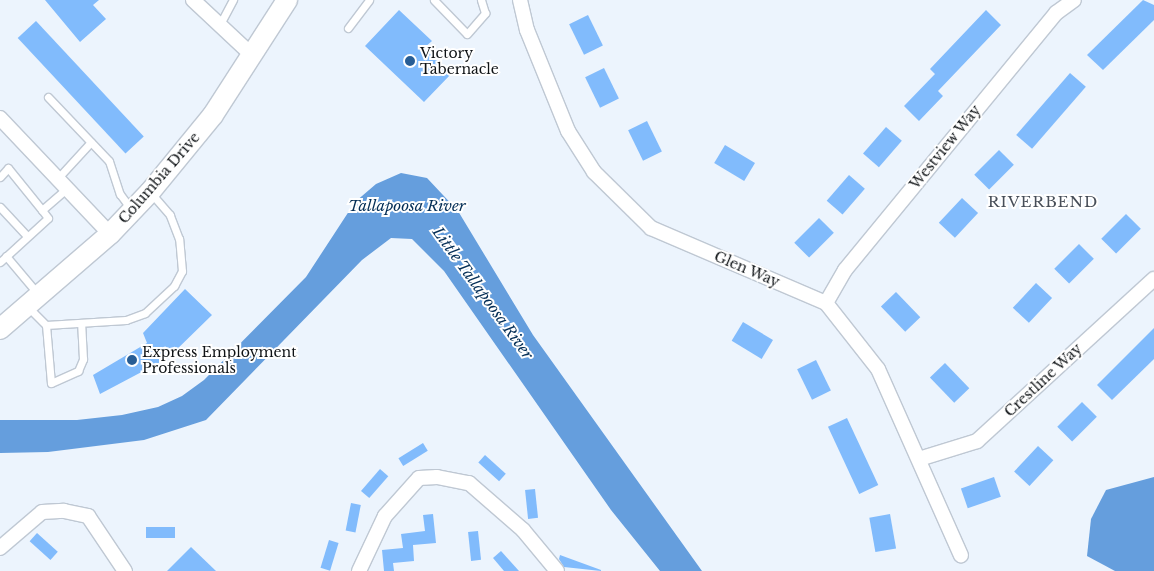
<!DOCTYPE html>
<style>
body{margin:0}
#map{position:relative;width:1154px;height:571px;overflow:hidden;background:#ecf4fd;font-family:"Libre Baskerville",serif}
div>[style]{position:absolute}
.water>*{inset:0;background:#659edd}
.building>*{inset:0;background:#81bbfc;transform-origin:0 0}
.roads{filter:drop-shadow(1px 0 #bfc8d3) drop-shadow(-1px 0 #bfc8d3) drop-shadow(0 1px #bfc8d3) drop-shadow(0 -1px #bfc8d3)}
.service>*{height:7px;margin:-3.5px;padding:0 3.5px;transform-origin:3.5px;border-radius:3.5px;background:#fff}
.minor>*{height:14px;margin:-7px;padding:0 7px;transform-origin:7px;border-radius:7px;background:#fff}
.secondary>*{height:20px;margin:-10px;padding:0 10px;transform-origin:10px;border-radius:10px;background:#fff}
.dots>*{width:14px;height:14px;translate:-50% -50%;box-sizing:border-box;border:2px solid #fff;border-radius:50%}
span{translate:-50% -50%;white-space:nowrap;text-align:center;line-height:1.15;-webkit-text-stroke:4px #fff;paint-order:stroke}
.poi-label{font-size:14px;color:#0f1316}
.left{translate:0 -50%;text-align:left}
.street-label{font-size:14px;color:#0f1316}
.neighbourhood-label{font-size:15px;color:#474e58;letter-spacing:1px}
.water-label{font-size:15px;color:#052f57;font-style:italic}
</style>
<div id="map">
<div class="water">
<div style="clip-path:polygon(401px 173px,427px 178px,458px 211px,533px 335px,702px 571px,660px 571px,611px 510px,444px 271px,412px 239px,391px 238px,362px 260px,206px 420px,144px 440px,48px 452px,0 453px,0 420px,77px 420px,122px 415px,158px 407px,182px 396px,204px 380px,306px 277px,355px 202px,376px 184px)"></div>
<div style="clip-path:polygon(1154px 477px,1154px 571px,1115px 571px,1087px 556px,1091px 519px,1106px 490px)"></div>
</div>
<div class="building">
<div style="clip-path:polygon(45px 0,99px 0,93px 5px,106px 19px,80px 42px)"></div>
<div style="clip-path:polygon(1143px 0,1154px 5px,1154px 20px,1103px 70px,1087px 55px)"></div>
<div style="clip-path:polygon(399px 10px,432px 41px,424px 48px,451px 74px,424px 102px,365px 46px)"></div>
<div style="clip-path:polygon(986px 10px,1001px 25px,938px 91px,943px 96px,919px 121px,904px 106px,935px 74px,930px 69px)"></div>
<div style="left:588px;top:15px;width:34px;height:21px;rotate:64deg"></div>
<div style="left:36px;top:21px;width:158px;height:25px;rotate:47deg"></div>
<div style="left:604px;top:68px;width:34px;height:21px;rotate:64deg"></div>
<div style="left:1070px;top:73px;width:21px;height:82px;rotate:41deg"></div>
<div style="left:647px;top:121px;width:34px;height:21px;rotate:64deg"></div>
<div style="left:886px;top:127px;width:21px;height:35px;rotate:41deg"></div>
<div style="left:725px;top:145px;width:35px;height:21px;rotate:31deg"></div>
<div style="left:999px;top:150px;width:21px;height:35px;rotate:45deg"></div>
<div style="left:849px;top:175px;width:21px;height:34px;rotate:41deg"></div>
<div style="left:962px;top:198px;width:22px;height:34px;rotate:43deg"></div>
<div style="left:1126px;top:214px;width:21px;height:35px;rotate:45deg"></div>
<div style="left:819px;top:218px;width:21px;height:35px;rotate:45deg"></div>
<div style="left:1079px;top:244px;width:21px;height:35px;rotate:45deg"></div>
<div style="left:1036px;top:283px;width:22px;height:34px;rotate:43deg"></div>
<div style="clip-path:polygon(185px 289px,212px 315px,168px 358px,100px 394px,93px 375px,147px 343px,143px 333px)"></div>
<div style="left:896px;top:292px;width:35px;height:21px;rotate:46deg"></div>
<div style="left:743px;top:322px;width:35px;height:22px;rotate:31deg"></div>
<div style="clip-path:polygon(1154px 328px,1154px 359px,1112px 400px,1097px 385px)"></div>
<div style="left:816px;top:360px;width:34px;height:21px;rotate:64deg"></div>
<div style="left:945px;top:363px;width:35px;height:21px;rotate:46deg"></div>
<div style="left:1082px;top:402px;width:21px;height:35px;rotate:45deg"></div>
<div style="left:847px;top:418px;width:74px;height:21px;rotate:65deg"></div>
<div style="left:423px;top:443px;width:9px;height:29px;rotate:58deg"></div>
<div style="left:1038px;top:446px;width:21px;height:35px;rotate:43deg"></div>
<div style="left:485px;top:455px;width:28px;height:10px;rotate:42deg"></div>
<div style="left:380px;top:469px;width:11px;height:29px;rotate:41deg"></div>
<div style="left:994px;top:477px;width:21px;height:35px;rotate:71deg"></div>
<div style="left:535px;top:489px;width:29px;height:10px;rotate:84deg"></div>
<div style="left:351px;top:503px;width:10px;height:28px;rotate:11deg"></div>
<div style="clip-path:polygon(433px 514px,436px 543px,413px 545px,414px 561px,393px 563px,394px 571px,384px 571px,382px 550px,403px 548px,401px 534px,425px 531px,423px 515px)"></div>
<div style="left:890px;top:514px;width:35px;height:21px;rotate:80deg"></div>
<div style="left:146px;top:527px;width:29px;height:11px"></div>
<div style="left:478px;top:531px;width:29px;height:10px;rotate:84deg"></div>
<div style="left:37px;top:533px;width:28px;height:11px;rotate:42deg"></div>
<div style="left:329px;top:540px;width:10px;height:29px;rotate:17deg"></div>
<div style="clip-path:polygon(191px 547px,216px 571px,167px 571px)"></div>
<div style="clip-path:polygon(501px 551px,519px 571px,504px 571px,493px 558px)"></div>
<div style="clip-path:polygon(560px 555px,601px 570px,601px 571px,564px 567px,559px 559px)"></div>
</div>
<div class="roads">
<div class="service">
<div style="left:434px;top:0;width:47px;rotate:45.9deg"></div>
<div style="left:467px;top:34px;width:28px;rotate:-49deg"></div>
<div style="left:485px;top:13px;width:14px;rotate:-107deg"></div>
<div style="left:219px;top:26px;width:30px;rotate:-62deg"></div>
<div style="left:348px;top:28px;width:35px;rotate:-53deg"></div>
<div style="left:48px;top:97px;width:88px;rotate:46.4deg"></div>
<div style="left:109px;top:161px;width:35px;rotate:72deg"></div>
<div style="left:120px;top:194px;width:19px;rotate:54deg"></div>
<div style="left:0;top:177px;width:12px;rotate:-48deg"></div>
<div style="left:8px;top:168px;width:54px;rotate:51deg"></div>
<div style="left:57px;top:179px;width:50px;rotate:-47.4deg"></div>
<div style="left:0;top:207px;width:40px;rotate:47deg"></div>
<div style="left:6px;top:256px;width:50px;rotate:49.9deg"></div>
<div style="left:0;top:262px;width:65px;rotate:-42.5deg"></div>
<div style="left:48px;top:218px;width:10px;rotate:-127deg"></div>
<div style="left:42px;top:210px;width:32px;rotate:-41deg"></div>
<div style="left:28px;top:307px;width:25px;rotate:45deg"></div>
<div style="left:46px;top:325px;width:80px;rotate:-3.6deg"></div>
<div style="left:126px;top:320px;width:20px;rotate:-20deg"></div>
<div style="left:145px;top:313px;width:40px;rotate:-43deg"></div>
<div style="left:174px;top:286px;width:17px;rotate:-62deg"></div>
<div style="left:182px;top:271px;width:32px;rotate:-95deg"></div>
<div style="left:179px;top:239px;width:26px;rotate:-111deg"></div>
<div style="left:170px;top:215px;width:29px;rotate:-131deg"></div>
<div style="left:46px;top:325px;width:58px;rotate:85.1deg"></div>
<div style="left:51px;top:383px;width:30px;rotate:-24deg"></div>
<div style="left:78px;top:371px;width:13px;rotate:-67deg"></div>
<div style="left:83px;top:359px;width:35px;rotate:-93deg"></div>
</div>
<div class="minor">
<div style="left:193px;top:0;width:83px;rotate:43.1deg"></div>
<div style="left:520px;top:0;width:31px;rotate:77deg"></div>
<div style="left:527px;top:30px;width:109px;rotate:67.9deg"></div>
<div style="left:568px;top:131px;width:49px;rotate:57.6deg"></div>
<div style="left:594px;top:172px;width:80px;rotate:44.5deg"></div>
<div style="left:651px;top:228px;width:190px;rotate:23.2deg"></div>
<div style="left:826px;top:303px;width:84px;rotate:51.8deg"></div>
<div style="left:878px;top:369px;width:204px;rotate:66deg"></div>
<div style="left:0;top:118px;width:160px;rotate:46.5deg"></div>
<div style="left:826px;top:303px;width:38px;rotate:-60deg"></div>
<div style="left:845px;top:270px;width:333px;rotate:-50.6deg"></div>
<div style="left:1056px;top:13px;width:22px;rotate:-36deg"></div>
<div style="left:919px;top:459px;width:61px;rotate:-17.2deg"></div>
<div style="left:977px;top:441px;width:240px;rotate:-42.5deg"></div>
<div style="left:0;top:548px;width:55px;rotate:-40.6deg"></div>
<div style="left:42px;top:512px;width:22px;rotate:-3deg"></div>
<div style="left:64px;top:511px;width:25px;rotate:12deg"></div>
<div style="left:88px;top:516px;width:66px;rotate:56.1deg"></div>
<div style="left:359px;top:571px;width:61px;rotate:-64.7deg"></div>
<div style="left:385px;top:516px;width:51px;rotate:-48.2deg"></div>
<div style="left:419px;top:478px;width:18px;rotate:-3deg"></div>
<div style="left:437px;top:477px;width:33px;rotate:11deg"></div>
<div style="left:469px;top:483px;width:72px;rotate:41deg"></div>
<div style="left:523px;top:530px;width:53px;rotate:50.3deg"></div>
</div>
<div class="secondary">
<div style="left:0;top:329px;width:145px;rotate:-40.8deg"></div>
<div style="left:110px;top:234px;width:58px;rotate:-46.4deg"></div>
<div style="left:150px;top:192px;width:99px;rotate:-50.7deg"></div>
<div style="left:213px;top:115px;width:137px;rotate:-57.2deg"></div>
</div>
</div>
<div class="dots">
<div style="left:410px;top:61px;background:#275d95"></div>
<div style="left:132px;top:360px;background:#275d95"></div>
</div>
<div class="poi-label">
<span class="left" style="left:420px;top:61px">Victory<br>Tabernacle</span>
<span class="left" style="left:142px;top:360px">Express Employment<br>Professionals</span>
</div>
<div class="street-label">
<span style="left:945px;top:147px;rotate:-51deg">Westview Way</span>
<span style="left:159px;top:178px;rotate:-49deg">Columbia Drive</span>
<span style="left:747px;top:269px;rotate:23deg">Glen Way</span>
<span style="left:1043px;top:380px;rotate:-43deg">Crestline Way</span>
</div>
<div class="neighbourhood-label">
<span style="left:1043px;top:202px">RIVERBEND</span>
</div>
<div class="water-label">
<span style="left:407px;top:206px">Tallapoosa River</span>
<span style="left:483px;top:293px;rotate:54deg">Little Tallapoosa River</span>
</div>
</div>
